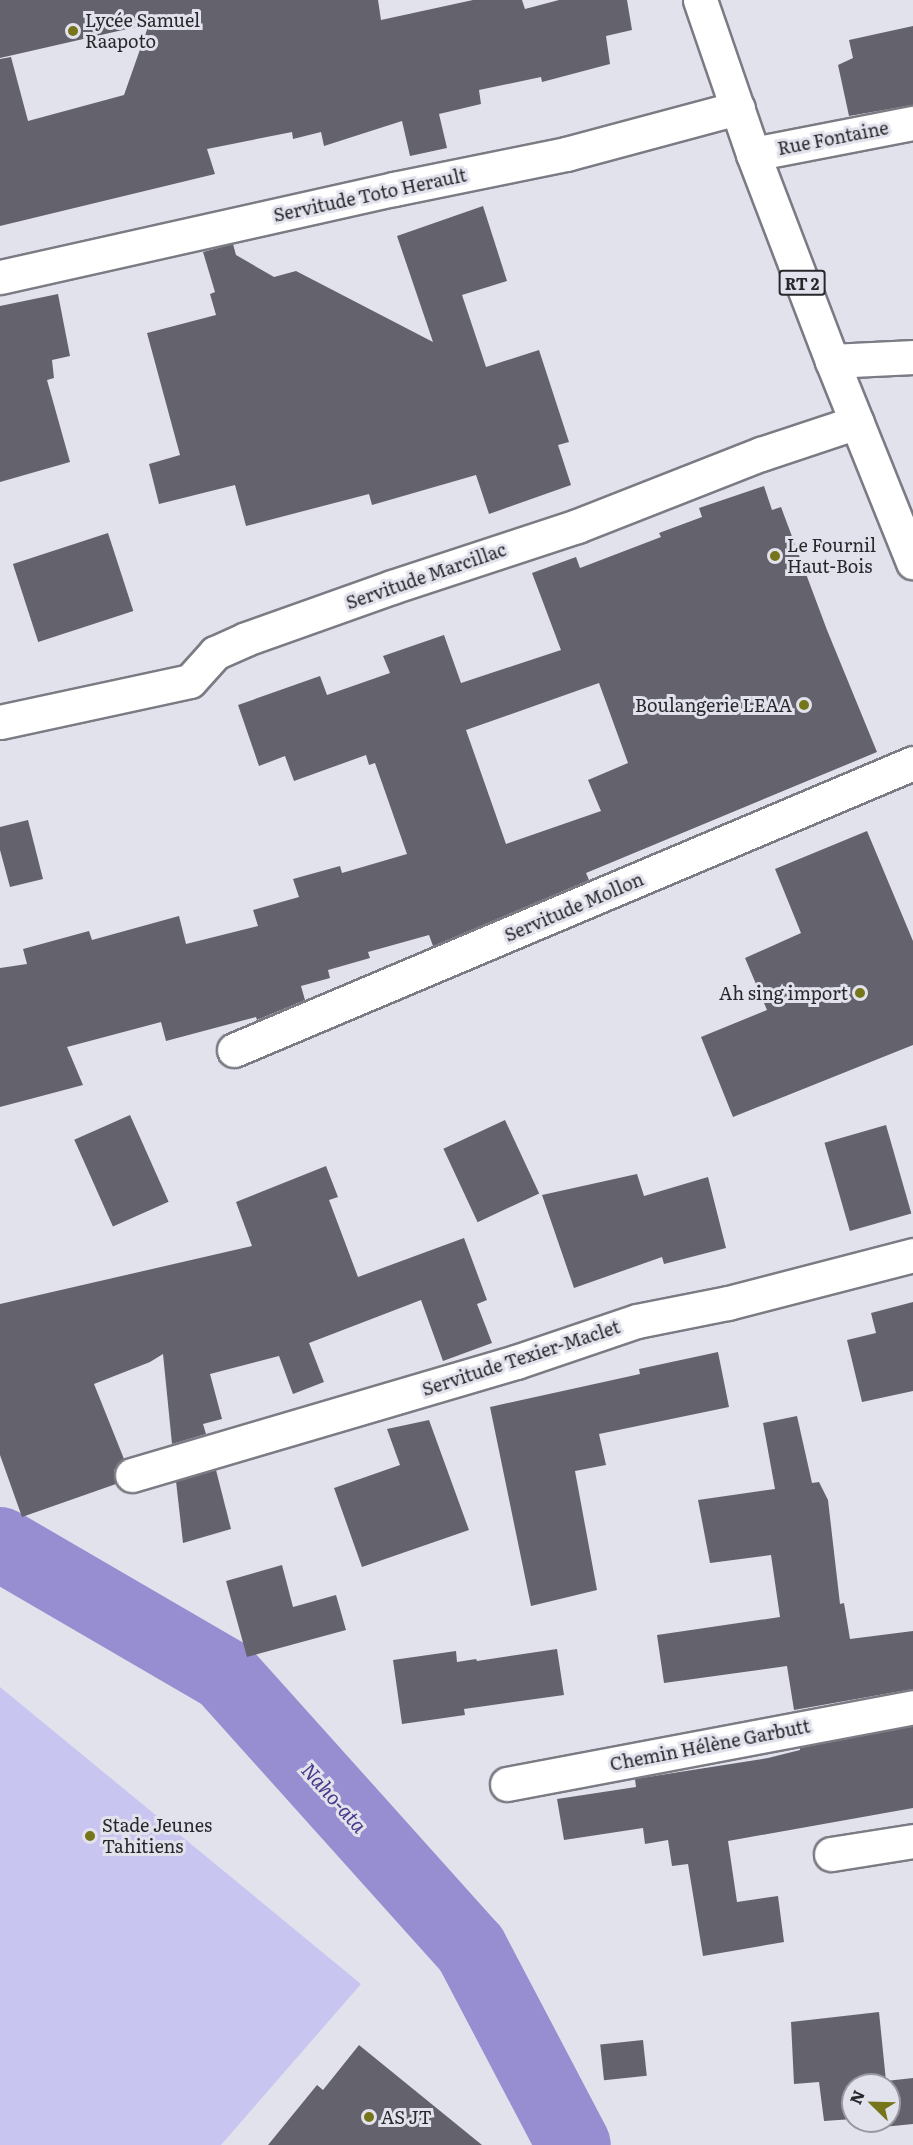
<!DOCTYPE html>
<meta charset="utf-8">
<style>
body{margin:0}
#map{position:relative;width:913px;height:2145px;overflow:hidden;background:#e2e2ed;font-family:Literata,serif}
div>[style]{position:absolute}
.green>*{inset:0;background:#c9c5f1}
.river>*{height:74px;margin:-37px;padding:0 37px;transform-origin:37px;border-radius:37px;background:#968ed0}
.building>*{inset:0;background:#64636d;transform-origin:0 0}
.roads{filter:drop-shadow(2px 0 #7b7b84) drop-shadow(-2px 0 #7b7b84) drop-shadow(0 2px #7b7b84) drop-shadow(0 -2px #7b7b84)}
.minor>*{height:33px;margin:-16.5px;padding:0 16.5px;transform-origin:16.5px;border-radius:16.5px;background:#fff}
.major>*{height:33px;margin:-16.5px;padding:0 16.5px;transform-origin:16.5px;border-radius:16.5px;background:#fff}
.dots>*{width:16px;height:16px;translate:-50% -50%;box-sizing:border-box;border:3px solid #e2e2ed;border-radius:50%}
span{translate:-50% -50%;white-space:nowrap;text-align:center;line-height:1.15;-webkit-text-stroke:6px #e2e2ed;paint-order:stroke}
.shield-label span{padding:2px 4px;background:#e2e2ed;border:2px solid;border-radius:4px;-webkit-text-stroke-width:0}
.shield-label{font-size:16px;color:#28282c;font-weight:700}
.poi-label{font-size:18px;color:#28282c}
.left{translate:0 -50%;text-align:left}
.right{translate:-100% -50%;text-align:right}
.street-label{font-size:18px;color:#28282c}
.water-label{font-size:20px;color:#4a3989;font-style:italic}
.north{position:absolute;left:841px;top:2073px;width:60px;height:60px;box-sizing:border-box;background:#e2e2ed;border:2px solid #9898a0;border-radius:50%;rotate:293deg;font-size:16px;font-weight:700;line-height:24px;text-align:center;color:#28282c}
.north::after{content:'';display:block;margin:auto;width:21px;height:27px;background:#76751b;clip-path:polygon(50% 0,100% 100%,50% 72%,0 100%)}
</style>
<div id="map">
<div class="green">
<div style="clip-path:polygon(0 1687px,361px 1984px,221px 2145px,0 2145px)"></div>
</div>
<div class="river">
<div style="left:0;top:1544px;width:260px;rotate:30.2deg"></div>
<div style="left:225px;top:1675px;width:368px;rotate:48.1deg"></div>
<div style="left:471px;top:1949px;width:221px;rotate:62.3deg"></div>
</div>
<div class="building">
<div style="clip-path:polygon(0 0,378px 0,381px 20px,473px 0,522px 0,525px 9px,559px 0,627px 0,632px 30px,606px 36px,610px 64px,542px 82px,541px 77px,479px 90px,481px 104px,439px 114px,447px 148px,410px 156px,402px 121px,324px 146px,321px 132px,293px 139px,292px 132px,207px 149px,215px 174px,0 226px,0 59px,11px 57px,28px 121px,124px 95px,149px 24px,0 58px)"></div>
<div style="clip-path:polygon(913px 26px,913px 105px,849px 116px,838px 65px,853px 58px,849px 40px)"></div>
<div style="clip-path:polygon(483px 206px,507px 281px,462px 295px,486px 367px,539px 350px,569px 442px,558px 445px,571px 485px,489px 514px,476px 475px,372px 505px,369px 494px,246px 526px,235px 485px,159px 504px,149px 464px,180px 455px,147px 333px,216px 315px,210px 294px,215px 292px,203px 252px,233px 244px,236px 255px,274px 277px,296px 271px,433px 342px,397px 236px)"></div>
<div style="clip-path:polygon(58px 294px,70px 356px,52px 360px,54px 378px,47px 380px,70px 462px,0 482px,0 306px)"></div>
<div style="clip-path:polygon(evenodd,764px 486px,772px 510px,781px 507px,827px 630px,877px 752px,586px 873px,589px 880px,433px 946px,429px 935px,368px 952px,370px 958px,328px 970px,330px 978px,301px 986px,305px 1000px,257px 1020px,256px 1017px,166px 1041px,161px 1022px,67px 1047px,83px 1085px,0 1107px,0 968px,27px 964px,23px 949px,89px 931px,92px 940px,179px 916px,186px 944px,258px 926px,253px 910px,299px 897px,293px 879px,340px 866px,342px 873px,407px 854px,375px 763px,369px 765px,366px 755px,294px 781px,285px 756px,259px 766px,238px 705px,320px 676px,327px 695px,390px 673px,383px 656px,444px 635px,461px 683px,561px 650px,532px 573px,576px 557px,580px 568px,661px 537px,659px 533px,702px 517px,699px 508px,764px 486px,599px 683px,628px 763px,588px 780px,601px 811px,506px 844px,466px 730px,599px 683px)"></div>
<div style="left:108px;top:533px;width:82px;height:100px;rotate:72deg"></div>
<div style="clip-path:polygon(28px 820px,43px 879px,10px 887px,0 850px,0 827px)"></div>
<div style="clip-path:polygon(867px 831px,913px 941px,913px 1045px,733px 1117px,701px 1037px,767px 1010px,745px 958px,801px 933px,775px 869px)"></div>
<div style="left:130px;top:1115px;width:95px;height:61px;rotate:66deg"></div>
<div style="left:505px;top:1120px;width:81px;height:68px;rotate:65deg"></div>
<div style="left:886px;top:1125px;width:92px;height:64px;rotate:74deg"></div>
<div style="clip-path:polygon(326px 1166px,338px 1197px,329px 1200px,358px 1277px,464px 1238px,487px 1300px,477px 1304px,492px 1343px,443px 1361px,421px 1300px,309px 1343px,324px 1382px,293px 1394px,279px 1356px,210px 1374px,222px 1419px,203px 1424px,206px 1434px,172px 1444px,163px 1354px,150px 1362px,94px 1384px,124px 1459px,114px 1470px,116px 1484px,22px 1517px,0 1455px,0 1304px,252px 1246px,236px 1202px)"></div>
<div style="clip-path:polygon(637px 1174px,644px 1196px,708px 1177px,726px 1248px,664px 1264px,662px 1257px,574px 1288px,542px 1195px)"></div>
<div style="clip-path:polygon(913px 1302px,913px 1391px,862px 1402px,847px 1340px,876px 1333px,871px 1313px)"></div>
<div style="clip-path:polygon(718px 1352px,729px 1407px,599px 1434px,606px 1465px,575px 1471px,597px 1590px,531px 1606px,490px 1407px,640px 1374px,639px 1369px)"></div>
<div style="clip-path:polygon(797px 1416px,812px 1483px,819px 1482px,828px 1500px,840px 1604px,844px 1603px,850px 1639px,913px 1631px,913px 1689px,794px 1710px,787px 1666px,664px 1683px,657px 1635px,780px 1617px,771px 1555px,710px 1563px,698px 1500px,775px 1489px,763px 1423px)"></div>
<div style="clip-path:polygon(429px 1420px,469px 1530px,362px 1567px,334px 1488px,400px 1465px,387px 1429px)"></div>
<div style="clip-path:polygon(216px 1470px,231px 1529px,183px 1543px,176px 1481px)"></div>
<div style="clip-path:polygon(282px 1565px,293px 1607px,336px 1595px,346px 1630px,247px 1657px,226px 1581px)"></div>
<div style="clip-path:polygon(557px 1649px,564px 1695px,464px 1709px,465px 1715px,402px 1724px,393px 1660px,456px 1651px,457px 1662px,476px 1659px,477px 1661px)"></div>
<div style="clip-path:polygon(913px 1726px,913px 1808px,728px 1841px,737px 1902px,778px 1896px,784px 1942px,703px 1956px,688px 1864px,672px 1866px,668px 1840px,645px 1844px,643px 1828px,564px 1840px,557px 1799px,636px 1787px,635px 1779px,768px 1758px,800px 1750px,800px 1748px)"></div>
<div style="clip-path:polygon(879px 2012px,886px 2081px,913px 2078px,913px 2124px,873px 2128px,871px 2121px,889px 2121px,889px 2085px,853px 2085px,853px 2119px,824px 2121px,819px 2082px,794px 2084px,791px 2022px)"></div>
<div style="left:643px;top:2040px;width:36px;height:43px;rotate:84deg"></div>
<div style="clip-path:polygon(359px 2045px,482px 2145px,268px 2145px,317px 2085px,323px 2090px)"></div>
</div>
<div class="roads">
<div class="minor">
<div style="left:753px;top:154px;width:163px;rotate:-11deg"></div>
<div style="left:0;top:277px;width:404px;rotate:-12.6deg"></div>
<div style="left:394px;top:189px;width:176px;rotate:-11.5deg"></div>
<div style="left:566px;top:154px;width:178px;rotate:-15deg"></div>
<div style="left:832px;top:361px;width:81px;rotate:-2.8deg"></div>
<div style="left:0;top:722px;width:194px;rotate:-12.2deg"></div>
<div style="left:190px;top:681px;width:38px;rotate:-48deg"></div>
<div style="left:215px;top:653px;width:34px;rotate:-24deg"></div>
<div style="left:246px;top:639px;width:155px;rotate:-19.6deg"></div>
<div style="left:392px;top:587px;width:195px;rotate:-18.2deg"></div>
<div style="left:577px;top:526px;width:198px;rotate:-21.4deg"></div>
<div style="left:761px;top:454px;width:101px;rotate:-18.4deg"></div>
<div style="left:234px;top:1050px;width:737px;rotate:-22.91deg"></div>
<div style="left:132px;top:1475px;width:400px;rotate:-16.4deg"></div>
<div style="left:516px;top:1362px;width:128px;rotate:-18.7deg"></div>
<div style="left:637px;top:1321px;width:93px;rotate:-11.2deg"></div>
<div style="left:728px;top:1303px;width:191px;rotate:-14.5deg"></div>
<div style="left:507px;top:1784px;width:413px;rotate:-10.7deg"></div>
<div style="left:831px;top:1854px;width:83px;rotate:-9deg"></div>
</div>
<div class="major">
<div style="left:700px;top:0;width:163px;rotate:71deg"></div>
<div style="left:753px;top:154px;width:222px;rotate:69.1deg"></div>
<div style="left:832px;top:361px;width:217px;rotate:68.1deg"></div>
</div>
</div>
<div class="dots">
<div style="left:73px;top:31px;background:#76751b"></div>
<div style="left:775px;top:556px;background:#76751b"></div>
<div style="left:804px;top:705px;background:#76751b"></div>
<div style="left:860px;top:993px;background:#76751b"></div>
<div style="left:90px;top:1836px;background:#76751b"></div>
<div style="left:369px;top:2117px;background:#76751b"></div>
</div>
<div class="shield-label">
<span style="left:802px;top:283px">RT 2</span>
</div>
<div class="poi-label">
<span class="left" style="left:85px;top:31px">Lycée Samuel<br>Raapoto</span>
<span class="left" style="left:787px;top:556px">Le Fournil<br>Haut-Bois</span>
<span class="right" style="left:792px;top:705px">Boulangerie LEAA</span>
<span class="right" style="left:848px;top:993px">Ah sing import</span>
<span class="left" style="left:102px;top:1836px">Stade Jeunes<br>Tahitiens</span>
<span class="left" style="left:381px;top:2117px">AS JT</span>
</div>
<div class="street-label">
<span style="left:833px;top:138px;rotate:-11deg">Rue Fontaine</span>
<span style="left:370px;top:195px;rotate:-12deg">Servitude Toto Herault</span>
<span style="left:426px;top:576px;rotate:-19deg">Servitude Marcillac</span>
<span style="left:574px;top:907px;rotate:-23deg">Servitude Mollon</span>
<span style="left:521px;top:1358px;rotate:-18deg">Servitude Texier-Maclet</span>
<span style="left:710px;top:1745px;rotate:-11deg">Chemin Hélène Garbutt</span>
</div>
<div class="water-label">
<span style="left:335px;top:1797px;rotate:48deg">Naho-ata</span>
</div>
<div class="north">N</div>
</div>
